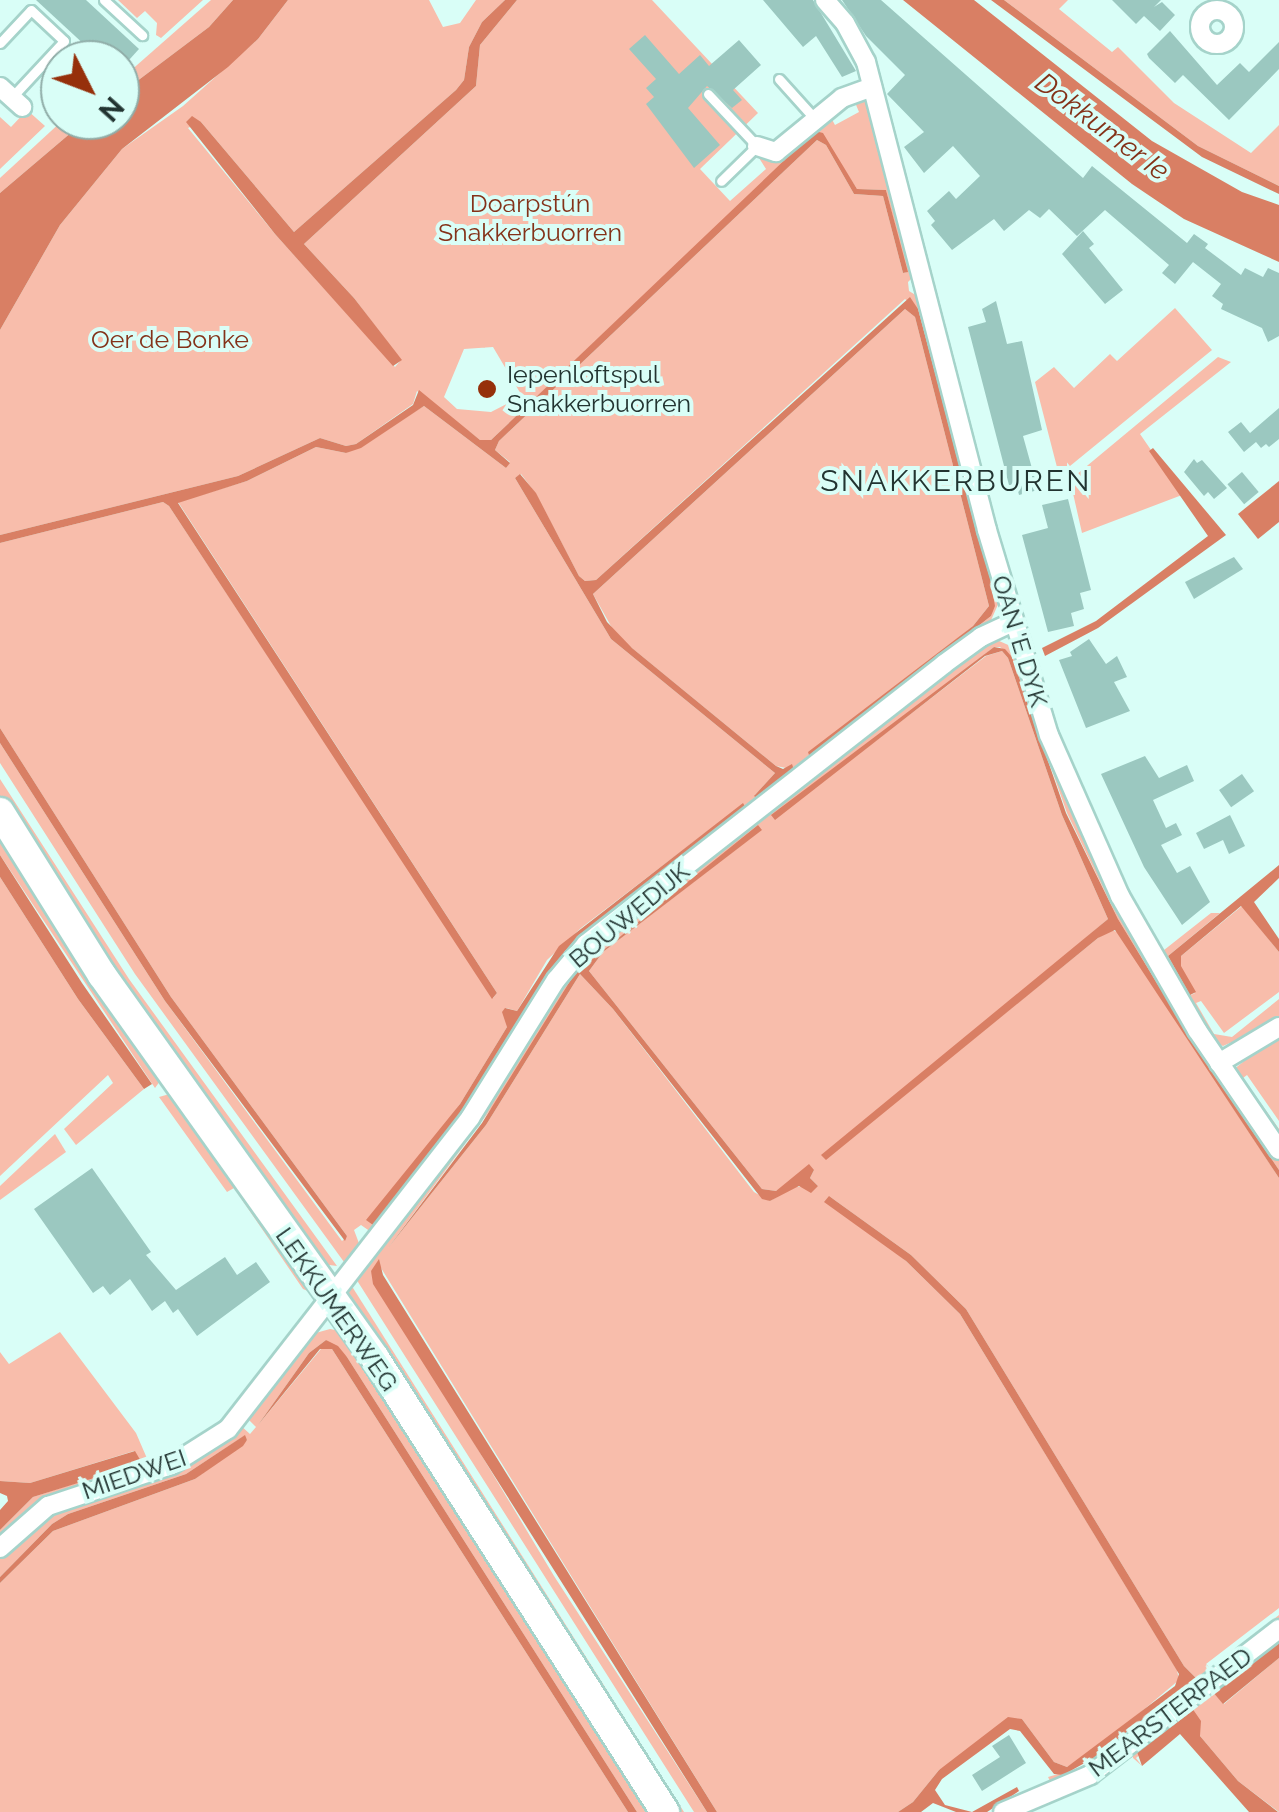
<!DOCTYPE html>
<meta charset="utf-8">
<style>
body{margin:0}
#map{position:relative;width:1279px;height:1812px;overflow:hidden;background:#d9fef7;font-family:Raleway,sans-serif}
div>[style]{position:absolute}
.green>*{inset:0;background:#f8bdab}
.water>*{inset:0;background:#d97f64}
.building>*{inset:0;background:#9bc8c0;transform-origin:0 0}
.roads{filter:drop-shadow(2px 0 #a5d3ca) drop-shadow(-2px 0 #a5d3ca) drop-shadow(0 2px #a5d3ca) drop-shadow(0 -2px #a5d3ca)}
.service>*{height:9px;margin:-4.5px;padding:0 4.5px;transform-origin:4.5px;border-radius:4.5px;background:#fff}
.minor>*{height:18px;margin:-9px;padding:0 9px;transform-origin:9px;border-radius:9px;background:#fff}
.minor>.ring{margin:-9px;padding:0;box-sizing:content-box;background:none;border:18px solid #fff;border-radius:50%}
.secondary>*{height:28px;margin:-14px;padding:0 14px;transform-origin:14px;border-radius:14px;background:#fff}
.dots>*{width:28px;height:28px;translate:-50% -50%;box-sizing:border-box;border:5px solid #d9fef7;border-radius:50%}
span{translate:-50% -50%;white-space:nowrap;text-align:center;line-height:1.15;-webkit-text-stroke:8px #d9fef7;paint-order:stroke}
.park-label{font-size:25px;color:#843219}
.poi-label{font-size:25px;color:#223431}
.left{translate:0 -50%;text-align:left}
.street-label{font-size:25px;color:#223431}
.water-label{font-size:28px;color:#843218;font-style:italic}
.quarter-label{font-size:30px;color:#223431;letter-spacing:2.5px}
.north{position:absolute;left:40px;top:40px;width:100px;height:100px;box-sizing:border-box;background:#d9fef7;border:2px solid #90ada8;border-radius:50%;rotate:132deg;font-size:28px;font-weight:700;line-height:40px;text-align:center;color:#223431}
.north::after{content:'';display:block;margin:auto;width:35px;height:45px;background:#96300b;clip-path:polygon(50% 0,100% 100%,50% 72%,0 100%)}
</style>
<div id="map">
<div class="green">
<div style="clip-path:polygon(118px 0,203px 0,161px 38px,156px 35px,157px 23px,145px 11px,137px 18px)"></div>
<div style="clip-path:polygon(211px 0,233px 0,209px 27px,120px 94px,120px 80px)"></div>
<div style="clip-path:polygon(evenodd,288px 0,429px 0,443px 27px,460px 23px,476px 0,505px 0,482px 22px,469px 47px,464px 80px,456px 90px,294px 232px,201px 122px,188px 128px,275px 234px,395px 367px,401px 360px,354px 298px,304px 244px,476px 86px,480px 45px,517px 0,652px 0,758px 113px,700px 169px,730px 201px,766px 169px,759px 158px,775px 159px,829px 114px,835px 125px,859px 112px,854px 100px,865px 100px,870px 104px,914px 276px,908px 282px,909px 291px,919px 297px,1000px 600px,988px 627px,579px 943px,465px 1115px,371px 1232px,361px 1225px,354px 1230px,360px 1246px,344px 1262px,135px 974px,0 763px,0 743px,165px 1001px,342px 1241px,347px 1236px,171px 997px,0 728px,0 543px,163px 502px,169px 506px,493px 998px,497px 993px,178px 502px,247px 481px,316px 447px,346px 453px,424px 406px,506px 468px,510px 462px,495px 450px,499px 441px,817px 140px,826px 145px,854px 194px,883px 196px,903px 273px,907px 272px,886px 190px,857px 189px,818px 130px,491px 440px,480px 440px,417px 391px,413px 404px,356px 444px,346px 446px,320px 438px,238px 476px,0 535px,0 330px,60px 225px,122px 149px,183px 106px,258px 39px,288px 0,905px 299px,918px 309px,990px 577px,994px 596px,991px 616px,811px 758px,973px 626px,989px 606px,915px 317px,905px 309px,593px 594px,616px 635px,776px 766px,786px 768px,758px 799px,755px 795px,775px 773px,611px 639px,515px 478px,521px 474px,536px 494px,579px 576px,585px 581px,596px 580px,905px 299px,288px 0,493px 347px,522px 396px,491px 412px,457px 409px,444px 397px,464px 349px,493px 347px,288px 0,743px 804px,746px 809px,585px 933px,553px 965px,464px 1109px,372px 1225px,460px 1104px,507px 1027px,506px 1008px,517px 1011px,547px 960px,581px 928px,743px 804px)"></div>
<div style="clip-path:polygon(1004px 0,1068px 0,1059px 9px,1112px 52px,1118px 47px,1174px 103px,1251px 153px,1279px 125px,1279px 186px,1198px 146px)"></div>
<div style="clip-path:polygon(27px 110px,45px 126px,0 169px,0 117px,11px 127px)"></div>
<div style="clip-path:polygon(63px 120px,86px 120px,0 193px,0 178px)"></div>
<div style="clip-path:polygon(1175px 308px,1212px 350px,1059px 475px,1035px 382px,1054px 367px,1074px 388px,1110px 354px,1117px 361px)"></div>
<div style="clip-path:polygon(1218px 357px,1231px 362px,1140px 434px,1182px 495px,1082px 533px,1070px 480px)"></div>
<div style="clip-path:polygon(evenodd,997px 640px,1015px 648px,1193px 1034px,1279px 1160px,1279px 1170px,1200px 1054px,1118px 919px,1067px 813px,1012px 657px,1000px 647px,994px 647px,774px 819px,986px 656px,1002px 651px,1008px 658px,1062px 815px,1108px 919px,825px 1159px,1098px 938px,1110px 930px,1118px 932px,1279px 1178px,1279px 1608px,1206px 1664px,1210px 1668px,1279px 1615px,1279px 1623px,1100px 1762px,1052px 1785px,1048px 1777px,1082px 1767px,1196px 1678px,1184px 1666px,966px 1309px,911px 1255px,829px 1196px,906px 1261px,960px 1314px,1177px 1670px,1179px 1680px,1098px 1748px,1067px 1767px,1054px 1762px,1022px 1719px,939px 1770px,913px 1802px,898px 1812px,717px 1812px,381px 1268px,371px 1271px,554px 1576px,707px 1812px,694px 1812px,358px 1282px,358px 1274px,590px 950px,979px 646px,997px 640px,758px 826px,761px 830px,603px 952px,589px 971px,762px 1189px,776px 1191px,814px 1170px,810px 1178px,818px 1186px,793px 1187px,770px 1201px,754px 1192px,613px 1009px,580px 974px,486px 1125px,388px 1248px,502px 1094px,575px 973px,758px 826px)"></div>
<div style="clip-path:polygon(0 779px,129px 979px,337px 1266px,322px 1264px,95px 948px,0 798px)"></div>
<div style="clip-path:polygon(0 826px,163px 1077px,155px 1088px,0 855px)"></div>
<div style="clip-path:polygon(0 877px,78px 999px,144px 1089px,76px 1145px,64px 1129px,113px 1083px,108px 1075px,0 1176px)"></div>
<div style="clip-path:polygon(1242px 906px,1279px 952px,1279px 992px,1224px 1033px,1201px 1001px,1196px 1003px,1214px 1034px,1232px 1037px,1279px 999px,1279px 1021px,1223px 1046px,1212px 1041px,1159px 954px,1211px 913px,1220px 913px,1168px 956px,1191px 995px,1195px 993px,1180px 966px,1181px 956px)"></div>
<div style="clip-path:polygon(1279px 1033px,1279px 1121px,1247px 1075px,1243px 1078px,1279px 1129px,1279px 1142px,1233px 1070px)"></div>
<div style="clip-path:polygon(173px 1093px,315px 1294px,303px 1289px,234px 1188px,227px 1192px,159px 1097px)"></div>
<div style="clip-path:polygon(55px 1134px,66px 1152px,0 1200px,0 1186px)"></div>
<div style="clip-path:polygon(350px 1288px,353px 1288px,684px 1812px,674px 1812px,348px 1297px)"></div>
<div style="clip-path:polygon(330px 1329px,345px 1332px,654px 1812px,637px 1812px,347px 1357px,326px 1340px,309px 1353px,258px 1425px,321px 1349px,332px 1349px,628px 1812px,0 1812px,0 1583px,53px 1531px,195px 1479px,247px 1440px,244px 1436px,186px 1474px,68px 1514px,52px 1524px,0 1577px,0 1556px,43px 1515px,240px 1425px,250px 1434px,256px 1427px,247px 1418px,312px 1334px)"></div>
<div style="clip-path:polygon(60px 1332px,136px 1433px,149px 1463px,0 1541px,0 1530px,33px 1497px,141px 1462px,134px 1451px,30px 1483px,0 1481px,0 1352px,9px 1364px)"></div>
<div style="clip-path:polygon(1279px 1658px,1279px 1812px,1238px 1781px,1200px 1736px,1192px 1708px,1136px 1758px,1142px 1766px,1133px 1758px,1132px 1749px,1212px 1691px,1224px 1704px)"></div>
</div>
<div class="water">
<div style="clip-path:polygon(233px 0,288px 0,258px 39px,228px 67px,122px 149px,60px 225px,0 330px,0 193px,86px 120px,120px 120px,120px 94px,209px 27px)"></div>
<div style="clip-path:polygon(505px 0,517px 0,480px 45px,476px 86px,304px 244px,354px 298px,402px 360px,393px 366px,275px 234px,186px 122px,192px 116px,201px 122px,294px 232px,456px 90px,464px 80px,469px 47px,482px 22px)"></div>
<div style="clip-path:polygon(903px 0,974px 0,1152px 141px,1242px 192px,1279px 205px,1279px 262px,1184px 219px,1132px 184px)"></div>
<div style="clip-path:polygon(991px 0,1004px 0,1198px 146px,1279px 186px,1279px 194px,1202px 157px)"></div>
<div style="clip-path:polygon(815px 131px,823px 133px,857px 189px,886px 190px,908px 272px,903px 273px,883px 196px,854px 194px,826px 145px,817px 140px,499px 441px,495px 450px,510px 463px,506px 468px,424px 406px,361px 448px,346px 453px,316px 447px,247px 481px,178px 503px,497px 993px,492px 999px,169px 506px,163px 502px,0 543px,0 535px,238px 476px,320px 438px,346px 446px,356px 444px,413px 405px,419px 390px,480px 440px,491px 440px)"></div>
<div style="clip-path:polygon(910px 297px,918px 309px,990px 577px,995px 606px,991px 616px,810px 758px,808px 752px,973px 626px,989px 606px,915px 317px,905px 309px,593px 594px,607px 622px,632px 648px,776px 766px,783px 769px,792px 764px,794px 770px,758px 799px,754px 796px,775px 773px,611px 639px,515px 478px,520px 474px,536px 493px,579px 576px,585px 581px,596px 580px)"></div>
<div style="clip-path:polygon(1153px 448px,1226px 535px,1098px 628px,1045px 656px,1042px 648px,1096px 621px,1208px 536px,1149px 451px)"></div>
<div style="clip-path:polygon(1279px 481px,1279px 522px,1258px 539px,1238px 514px)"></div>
<div style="clip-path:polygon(994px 647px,1005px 649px,1012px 657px,1066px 813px,1118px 919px,1200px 1054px,1279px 1170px,1279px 1178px,1115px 930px,1098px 938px,826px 1160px,821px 1155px,1108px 919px,1062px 815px,1008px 658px,1002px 651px,985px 656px,775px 820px,771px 815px)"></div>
<div style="clip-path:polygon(0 728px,171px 997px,347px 1236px,345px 1241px,165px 1001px,0 743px)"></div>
<div style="clip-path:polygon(743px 803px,746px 808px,565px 951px,451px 1128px,373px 1225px,366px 1220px,460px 1104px,507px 1027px,502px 1012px,505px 1008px,517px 1011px,559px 946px)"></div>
<div style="clip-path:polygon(758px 825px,762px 830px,603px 952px,589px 971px,762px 1189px,776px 1191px,809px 1164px,814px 1170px,810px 1178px,818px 1186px,811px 1193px,799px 1186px,770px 1201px,762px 1199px,613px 1009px,580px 974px,486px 1125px,388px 1248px,482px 1123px,575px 973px)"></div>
<div style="clip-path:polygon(0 855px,82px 983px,152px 1084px,144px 1089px,78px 999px,0 877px)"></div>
<div style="clip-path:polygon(1279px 865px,1279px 878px,1254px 902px,1279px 939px,1279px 952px,1241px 906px,1181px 956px,1181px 966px,1196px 992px,1190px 995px,1168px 956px)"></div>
<div style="clip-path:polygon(829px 1196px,911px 1255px,966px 1309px,1184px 1666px,1196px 1678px,1099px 1755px,1063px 1775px,1054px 1774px,1020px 1731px,1010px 1729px,942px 1779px,935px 1790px,945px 1805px,972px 1812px,1017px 1787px,1019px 1791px,987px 1812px,956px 1812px,933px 1803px,921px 1812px,898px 1812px,913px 1802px,939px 1770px,1008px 1717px,1022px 1719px,1054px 1762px,1067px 1767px,1175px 1686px,1179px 1674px,960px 1314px,906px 1261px,824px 1202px)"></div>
<div style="clip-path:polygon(379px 1259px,383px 1275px,717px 1812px,707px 1812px,373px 1284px,371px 1271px)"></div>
<div style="clip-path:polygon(326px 1340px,338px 1346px,347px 1357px,637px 1812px,628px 1812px,332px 1349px,320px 1349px,258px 1425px,309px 1353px)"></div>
<div style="clip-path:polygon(245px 1435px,247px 1440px,243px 1446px,195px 1479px,53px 1531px,0 1583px,0 1577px,52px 1524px,68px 1514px,186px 1474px)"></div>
<div style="clip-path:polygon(135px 1451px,142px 1463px,33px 1497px,0 1530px,0 1510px,8px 1501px,7px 1496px,0 1493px,0 1481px,30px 1483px)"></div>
<div style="clip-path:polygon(1279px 1639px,1279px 1658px,1223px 1704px,1212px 1691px)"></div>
<div style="clip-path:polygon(1192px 1708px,1201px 1721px,1200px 1736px,1238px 1781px,1278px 1812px,1249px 1812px,1180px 1734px,1142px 1766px,1136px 1749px)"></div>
</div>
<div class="building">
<div style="clip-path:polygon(36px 0,86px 0,139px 49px,129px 60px,101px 60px)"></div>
<div style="clip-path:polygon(763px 0,813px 0,856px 71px,842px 77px,816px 36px,803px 47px)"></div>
<div style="clip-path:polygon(842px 0,881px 0,1083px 178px,1092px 166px,1187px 243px,1194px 234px,1208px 244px,1205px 248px,1241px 275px,1245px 268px,1263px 277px,1268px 268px,1279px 273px,1279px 336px,1268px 342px,1262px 328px,1221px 309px,1223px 304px,1212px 296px,1221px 284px,1193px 262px,1175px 284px,1162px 273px,1169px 265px,1105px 210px,1077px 236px,1049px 209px,1040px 218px,1029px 210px,1004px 231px,994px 219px,952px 250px,931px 225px,935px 221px,927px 211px,949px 191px,956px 199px,980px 176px,953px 146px,924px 173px,904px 147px,924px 132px,887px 94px,905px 75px,866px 36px)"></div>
<div style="clip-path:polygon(1112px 0,1161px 0,1154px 7px,1162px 2px,1175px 15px,1160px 31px,1144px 16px,1136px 24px)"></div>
<div style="clip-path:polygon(1170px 31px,1217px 85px,1240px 63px,1249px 72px,1279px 42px,1279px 69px,1229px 120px,1183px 75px,1175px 83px,1149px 58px,1147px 54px)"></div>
<div style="clip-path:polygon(645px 35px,679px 74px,700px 55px,709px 66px,739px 40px,761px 65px,733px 90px,742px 100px,732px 108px,707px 86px,688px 108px,720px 145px,694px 168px,646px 104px,654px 97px,646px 88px,656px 79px,629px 49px)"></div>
<div style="clip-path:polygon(1083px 231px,1094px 244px,1089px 248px,1123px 290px,1105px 304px,1062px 254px)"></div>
<div style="clip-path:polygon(996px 301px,1007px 344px,1022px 341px,1042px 430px,1023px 436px,1038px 490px,1019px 495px,1017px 487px,1010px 489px,968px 327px,986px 322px,982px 309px)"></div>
<div style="clip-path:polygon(1279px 408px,1279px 439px,1269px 447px,1266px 444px,1261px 448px,1256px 442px,1244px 452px,1228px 432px,1241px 422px,1250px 433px)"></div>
<div style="clip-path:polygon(1194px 459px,1197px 463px,1202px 460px,1227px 488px,1214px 499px,1208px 492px,1204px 496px,1184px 472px)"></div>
<div style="left:1242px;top:472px;width:26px;height:19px;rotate:50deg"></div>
<div style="clip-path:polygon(1068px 499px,1091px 590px,1080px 593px,1084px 609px,1071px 613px,1074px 626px,1048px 632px,1022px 535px,1048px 528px,1042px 505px)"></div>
<div style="clip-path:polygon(1234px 557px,1243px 569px,1194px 599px,1185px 582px)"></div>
<div style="clip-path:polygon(1089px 639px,1106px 664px,1117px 656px,1127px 677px,1114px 682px,1130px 711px,1086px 728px,1059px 660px,1072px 656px,1070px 652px)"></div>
<div style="clip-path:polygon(1145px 756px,1159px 778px,1187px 765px,1194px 781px,1153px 800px,1166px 828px,1176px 823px,1182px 835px,1161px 845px,1177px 873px,1190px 866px,1210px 902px,1182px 925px,1144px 867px,1101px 774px)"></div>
<div style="left:1242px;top:774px;width:21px;height:28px;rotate:55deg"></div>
<div style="clip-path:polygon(1230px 815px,1245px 846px,1229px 854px,1223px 840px,1204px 849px,1196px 833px)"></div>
<div style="clip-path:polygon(92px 1168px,151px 1252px,146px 1255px,176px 1290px,225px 1257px,237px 1275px,256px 1262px,270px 1282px,197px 1336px,178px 1309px,173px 1313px,165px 1301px,152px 1311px,130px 1279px,110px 1295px,103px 1286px,93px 1293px,34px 1209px)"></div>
<div style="clip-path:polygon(1009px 1735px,1026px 1763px,982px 1791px,972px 1775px,1000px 1757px,992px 1746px)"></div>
</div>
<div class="roads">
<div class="service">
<div style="left:104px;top:0;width:52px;rotate:42.6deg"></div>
<div style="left:0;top:43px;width:45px;rotate:-46.8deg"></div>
<div style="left:31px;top:10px;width:45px;rotate:43.2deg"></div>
<div style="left:64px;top:41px;width:78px;rotate:132.9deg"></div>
<div style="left:779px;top:79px;width:54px;rotate:48deg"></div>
<div style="left:708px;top:94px;width:71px;rotate:46.7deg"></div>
<div style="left:757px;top:146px;width:50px;rotate:135.8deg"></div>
</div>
<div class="minor">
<div style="left:825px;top:0;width:30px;rotate:49deg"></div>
<div style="left:845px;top:23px;width:44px;rotate:61.7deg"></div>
<div style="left:866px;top:62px;width:483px;rotate:75.5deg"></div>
<div style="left:987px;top:530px;width:214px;rotate:73.2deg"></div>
<div style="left:1049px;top:735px;width:176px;rotate:66.2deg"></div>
<div style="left:1120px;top:896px;width:155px;rotate:60.1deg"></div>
<div style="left:1197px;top:1030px;width:145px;rotate:55.7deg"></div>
<div class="ring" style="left:1200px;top:10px;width:16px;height:16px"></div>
<div style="left:0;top:87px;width:30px;rotate:42deg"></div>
<div style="left:757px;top:146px;width:20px;rotate:18deg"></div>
<div style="left:776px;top:152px;width:85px;rotate:-39.3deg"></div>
<div style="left:842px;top:98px;width:32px;rotate:-20deg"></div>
<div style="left:1219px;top:1063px;width:70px;rotate:-31deg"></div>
<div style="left:0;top:1548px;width:64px;rotate:-41.2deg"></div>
<div style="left:48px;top:1506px;width:130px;rotate:-18.4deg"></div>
<div style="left:171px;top:1465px;width:67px;rotate:-32.3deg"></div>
<div style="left:228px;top:1429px;width:394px;rotate:-52.1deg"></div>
<div style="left:470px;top:1118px;width:163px;rotate:-58.1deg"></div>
<div style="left:556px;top:980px;width:47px;rotate:-50.2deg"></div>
<div style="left:586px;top:944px;width:454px;rotate:-38deg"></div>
<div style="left:944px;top:664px;width:46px;rotate:-36.1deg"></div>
<div style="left:981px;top:637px;width:35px;rotate:-25deg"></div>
<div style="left:1003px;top:1812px;width:95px;rotate:-23deg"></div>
<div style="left:1090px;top:1775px;width:239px;rotate:-37.7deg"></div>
</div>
<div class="secondary">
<div style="left:0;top:812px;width:192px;rotate:58deg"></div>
<div style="left:102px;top:975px;width:470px;rotate:54.5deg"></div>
<div style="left:375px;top:1358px;width:539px;rotate:57.43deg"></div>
</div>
</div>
<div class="dots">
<div style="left:487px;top:389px;background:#96300b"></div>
</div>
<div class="park-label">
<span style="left:530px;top:218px">Doarpstún<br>Snakkerbuorren</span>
<span style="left:170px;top:339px">Oer de Bonke</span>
</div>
<div class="poi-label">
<span class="left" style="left:507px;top:389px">Iepenloftspul<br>Snakkerbuorren</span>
</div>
<div class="street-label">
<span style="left:1020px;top:641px;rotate:73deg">OAN 'E DYK</span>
<span style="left:629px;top:915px;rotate:-40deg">BOUWEDIJK</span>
<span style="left:337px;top:1309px;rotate:55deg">LEKKUMERWEG</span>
<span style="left:134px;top:1474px;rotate:-19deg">MIEDWEI</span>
<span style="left:1170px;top:1712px;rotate:-37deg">MEARSTERPAED</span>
</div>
<div class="water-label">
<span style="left:1102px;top:127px;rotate:37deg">Dokkumer Ie</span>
</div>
<div class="quarter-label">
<span style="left:956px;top:481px">SNAKKERBUREN</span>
</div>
<div class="north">N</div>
</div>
